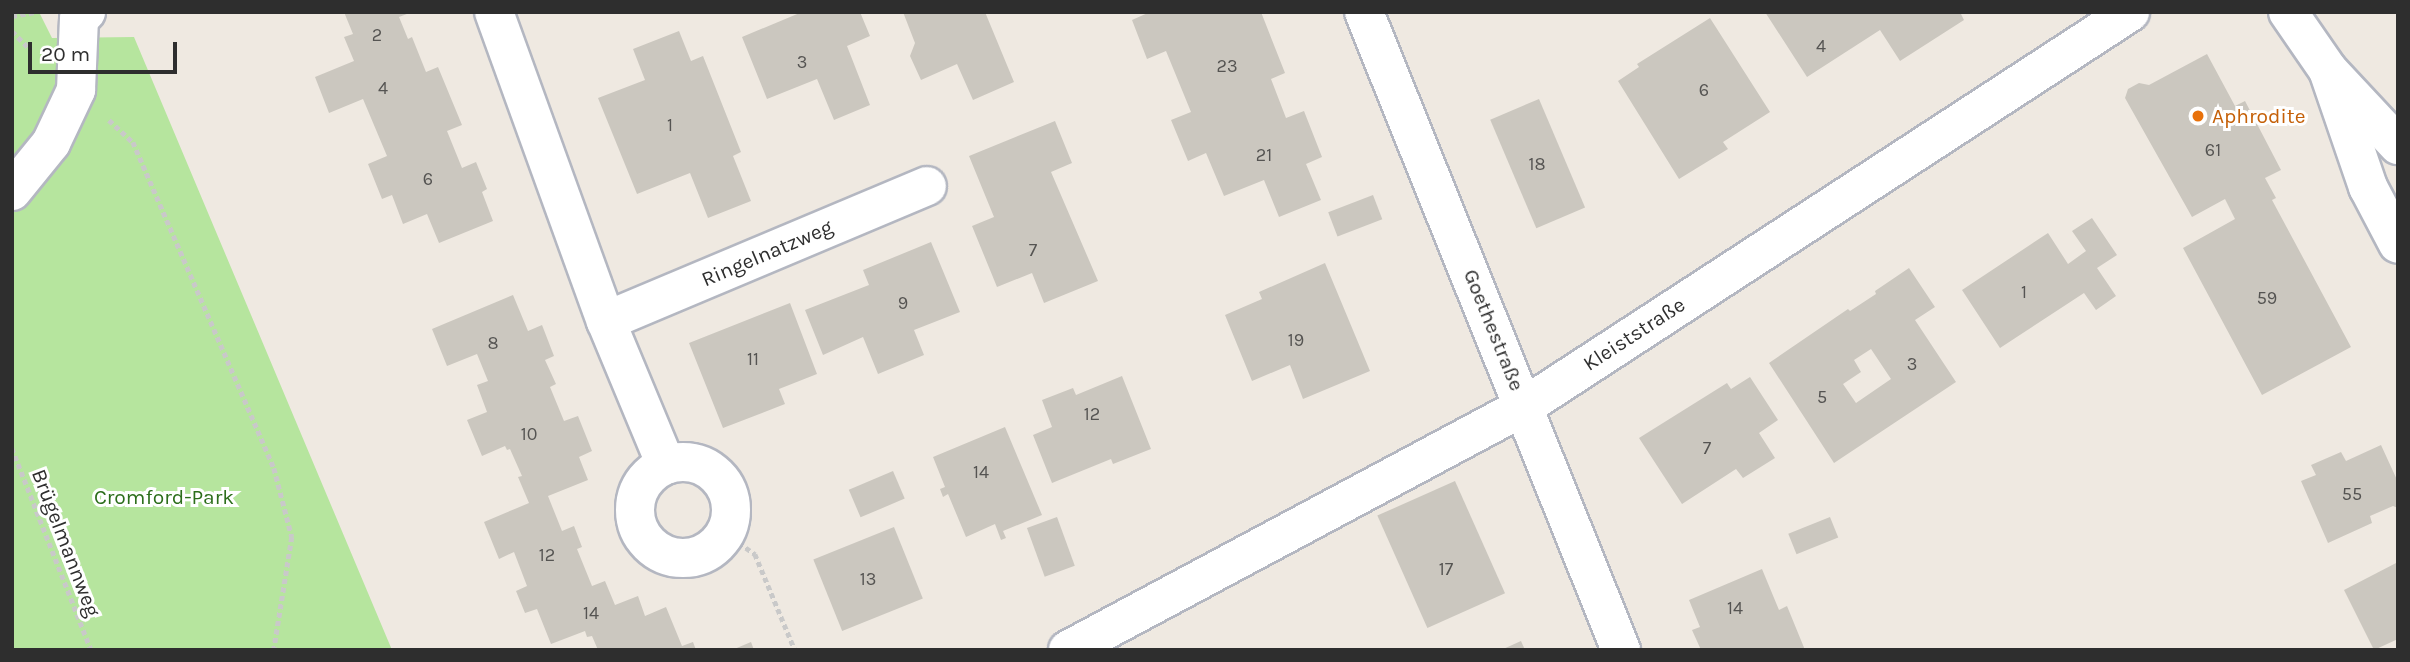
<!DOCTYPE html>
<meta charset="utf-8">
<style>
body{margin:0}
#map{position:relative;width:2410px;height:662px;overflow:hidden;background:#efe9e1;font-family:Karla,sans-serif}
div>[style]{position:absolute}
.green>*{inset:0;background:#b6e59e}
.building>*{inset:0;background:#cbc7bf;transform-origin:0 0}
.path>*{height:4.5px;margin-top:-2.25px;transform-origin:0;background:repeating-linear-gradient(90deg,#c9c9c9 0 5px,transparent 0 8.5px)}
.roads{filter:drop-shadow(2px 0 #b4b7c1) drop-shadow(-2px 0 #b4b7c1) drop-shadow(0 2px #b4b7c1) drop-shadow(0 -2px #b4b7c1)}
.minor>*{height:38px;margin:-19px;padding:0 19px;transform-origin:19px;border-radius:19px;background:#fff}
.minor>.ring{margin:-19px;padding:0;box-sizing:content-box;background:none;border:38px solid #fff;border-radius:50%}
.secondary>*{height:38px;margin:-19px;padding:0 19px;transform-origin:19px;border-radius:19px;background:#fff}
.dots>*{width:19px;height:19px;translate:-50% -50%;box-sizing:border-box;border:4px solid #fff;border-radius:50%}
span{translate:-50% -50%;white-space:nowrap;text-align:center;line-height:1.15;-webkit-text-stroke:6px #fff;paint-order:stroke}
.number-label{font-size:18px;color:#555452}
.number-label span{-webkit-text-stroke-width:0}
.food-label{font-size:21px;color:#c56008}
.left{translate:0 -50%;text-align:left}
.street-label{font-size:21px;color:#2e2e2e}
.park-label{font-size:21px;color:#2c6e1b}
.frame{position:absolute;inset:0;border:14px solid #2e2e2e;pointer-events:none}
.scale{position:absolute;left:28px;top:42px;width:149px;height:32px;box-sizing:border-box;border:4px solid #2e2e2e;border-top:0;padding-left:9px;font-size:21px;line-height:24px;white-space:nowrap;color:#2e2e2e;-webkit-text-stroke:5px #fff;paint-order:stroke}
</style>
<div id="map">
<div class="green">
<div style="clip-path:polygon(12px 12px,39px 12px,52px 38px,134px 37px,392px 650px,12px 650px)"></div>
</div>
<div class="building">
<div style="clip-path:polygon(344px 12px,412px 12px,399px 17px,408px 39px,412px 37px,426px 72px,438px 67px,462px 125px,447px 131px,462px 168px,476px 162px,487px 189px,482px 192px,493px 221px,439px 243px,427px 214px,403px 224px,392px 195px,382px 199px,368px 164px,387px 156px,363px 99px,329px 113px,315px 77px,354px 61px,344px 37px,353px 34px)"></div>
<div style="clip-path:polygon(802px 12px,860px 12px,870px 36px,847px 46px,870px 105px,834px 120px,817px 79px,767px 99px,742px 37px)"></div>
<div style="clip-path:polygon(903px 12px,985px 12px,1014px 82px,973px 100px,957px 64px,921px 80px,910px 56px,915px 43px)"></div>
<div style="clip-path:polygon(1150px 12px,1261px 12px,1285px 73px,1271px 79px,1286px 118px,1304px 111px,1322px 157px,1306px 164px,1321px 200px,1279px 217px,1264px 180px,1224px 196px,1206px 153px,1188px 161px,1171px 120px,1191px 112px,1166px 51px,1147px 59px,1132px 20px)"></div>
<div style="clip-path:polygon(1765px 12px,1960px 12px,1964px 20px,1900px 61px,1880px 30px,1807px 77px)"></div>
<div style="clip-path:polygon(1710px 18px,1770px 112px,1723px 142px,1728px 149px,1679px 179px,1618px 81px,1639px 67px,1637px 64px)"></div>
<div style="clip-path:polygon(679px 31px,691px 61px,703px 56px,741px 152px,733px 156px,751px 201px,708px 218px,690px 173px,637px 194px,598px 98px,645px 80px,633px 49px)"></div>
<div style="clip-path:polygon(2207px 54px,2235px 106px,2245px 101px,2281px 170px,2265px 178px,2276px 198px,2272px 200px,2351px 347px,2262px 395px,2183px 248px,2235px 219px,2225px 199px,2192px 217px,2125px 98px,2128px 89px,2139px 83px,2149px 85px)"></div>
<div style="left:1539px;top:99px;width:118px;height:53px;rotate:67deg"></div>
<div style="clip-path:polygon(1055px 121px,1072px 163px,1051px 172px,1098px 281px,1044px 303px,1032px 273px,997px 287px,972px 226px,994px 217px,969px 156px)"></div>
<div style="left:1373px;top:195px;width:26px;height:48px;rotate:69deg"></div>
<div style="clip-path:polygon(2092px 218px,2117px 255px,2097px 268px,2116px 296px,2096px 310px,2084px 293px,2000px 348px,1962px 290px,2048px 233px,2068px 264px,2086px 251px,2072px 231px)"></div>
<div style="clip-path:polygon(931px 242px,960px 312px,914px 330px,924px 355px,878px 374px,863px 337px,823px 355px,805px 310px,869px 285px,863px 270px)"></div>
<div style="clip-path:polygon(1325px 263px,1370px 371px,1303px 399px,1290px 365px,1252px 381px,1225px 315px,1262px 299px,1259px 292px)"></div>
<div style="clip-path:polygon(evenodd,1909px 268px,1935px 307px,1915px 320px,1956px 382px,1834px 463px,1769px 363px,1848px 309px,1850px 311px,1876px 294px,1875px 291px,1909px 268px,1871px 349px,1891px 379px,1856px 403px,1843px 384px,1861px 372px,1854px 360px,1871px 349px)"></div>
<div style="clip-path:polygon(513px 295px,528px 331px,542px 325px,554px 356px,545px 360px,556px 384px,550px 387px,564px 421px,578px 416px,592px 451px,579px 457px,588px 480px,548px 496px,562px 531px,574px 526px,582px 547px,577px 549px,592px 586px,605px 581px,615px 605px,638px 596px,645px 616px,666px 607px,682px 646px,693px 642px,696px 650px,598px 650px,592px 636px,587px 637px,585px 631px,551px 644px,537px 609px,525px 613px,516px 591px,527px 586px,514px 552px,499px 559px,484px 522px,529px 503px,518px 477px,522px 476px,510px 449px,507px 450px,505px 446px,482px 456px,467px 420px,487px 412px,477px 385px,488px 381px,477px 354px,447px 366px,432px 329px)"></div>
<div style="clip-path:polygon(790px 303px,817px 374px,779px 389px,785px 404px,723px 428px,689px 343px)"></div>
<div style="clip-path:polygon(1122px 376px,1151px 449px,1113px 464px,1111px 459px,1052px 483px,1033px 435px,1052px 427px,1042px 400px,1073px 388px,1076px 395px)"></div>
<div style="clip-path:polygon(1750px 377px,1778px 420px,1759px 433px,1775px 458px,1743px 478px,1736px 469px,1682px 504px,1639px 438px,1727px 383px,1731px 389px)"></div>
<div style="clip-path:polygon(1005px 427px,1042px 515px,1003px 531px,1006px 538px,1001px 540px,995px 524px,966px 537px,948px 494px,943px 497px,940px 489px,945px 487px,933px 457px)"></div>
<div style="clip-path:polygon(2381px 445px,2398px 482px,2398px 508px,2393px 506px,2370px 516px,2372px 523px,2328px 543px,2301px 481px,2316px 475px,2311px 465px,2341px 452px,2346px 461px)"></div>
<div style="left:893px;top:471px;width:30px;height:48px;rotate:67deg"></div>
<div style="left:1455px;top:481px;width:123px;height:85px;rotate:66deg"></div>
<div style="left:1057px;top:517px;width:52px;height:32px;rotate:70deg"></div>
<div style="left:1830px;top:517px;width:22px;height:45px;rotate:68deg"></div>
<div style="left:894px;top:527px;width:77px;height:87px;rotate:68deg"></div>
<div style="clip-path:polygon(2398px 562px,2398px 639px,2374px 650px,2344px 590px)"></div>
<div style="clip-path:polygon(1762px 569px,1779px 610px,1787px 606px,1805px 650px,1701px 650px,1692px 630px,1700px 627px,1689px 600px)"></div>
<div style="clip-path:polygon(1521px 641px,1525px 650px,1501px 650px)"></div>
<div style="clip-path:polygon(751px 642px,754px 650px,732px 650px)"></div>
</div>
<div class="path">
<div style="left:12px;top:16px;width:22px;rotate:-10deg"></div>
<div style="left:12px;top:31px;width:27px;rotate:45deg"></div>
<div style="left:109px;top:120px;width:33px;rotate:43deg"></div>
<div style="left:133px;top:142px;width:355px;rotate:66.6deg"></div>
<div style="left:274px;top:468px;width:71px;rotate:75.4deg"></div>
<div style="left:292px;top:537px;width:114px;rotate:99.1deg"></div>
<div style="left:12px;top:448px;width:217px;rotate:68.6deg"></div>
<div style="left:725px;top:533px;width:37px;rotate:35deg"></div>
<div style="left:755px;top:554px;width:104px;rotate:67.4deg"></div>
</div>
<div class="roads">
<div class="minor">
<div style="left:494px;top:12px;width:329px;rotate:70.1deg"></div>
<div style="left:606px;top:321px;width:156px;rotate:67.4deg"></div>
<div style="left:1364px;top:12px;width:688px;rotate:68.06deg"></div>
<div style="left:12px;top:191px;width:62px;rotate:-50.9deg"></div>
<div style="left:51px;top:143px;width:59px;rotate:-64.7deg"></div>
<div style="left:76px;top:90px;width:71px;rotate:-87.6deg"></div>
<div style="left:79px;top:19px;width:10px;rotate:-45deg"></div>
<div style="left:606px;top:321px;width:348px;rotate:-22.8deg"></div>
<div class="ring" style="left:635px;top:462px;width:58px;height:58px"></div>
<div style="left:1068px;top:650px;width:518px;rotate:-28.1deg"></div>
<div style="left:1525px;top:406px;width:722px;rotate:-33.07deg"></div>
</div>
<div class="secondary">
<div style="left:2288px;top:12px;width:70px;rotate:55.4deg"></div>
<div style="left:2328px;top:70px;width:103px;rotate:47deg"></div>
<div style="left:2328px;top:70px;width:124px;rotate:71.1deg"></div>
<div style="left:2368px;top:187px;width:64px;rotate:62.2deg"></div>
</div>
</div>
<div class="dots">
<div style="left:2198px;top:116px;background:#e8710a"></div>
</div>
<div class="number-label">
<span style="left:377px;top:35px">2</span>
<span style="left:1821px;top:46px">4</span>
<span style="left:802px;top:62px">3</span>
<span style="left:1227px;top:66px">23</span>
<span style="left:383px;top:88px">4</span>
<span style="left:1704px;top:90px">6</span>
<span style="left:670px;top:125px">1</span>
<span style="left:2213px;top:150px">61</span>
<span style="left:1264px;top:155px">21</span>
<span style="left:1537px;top:164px">18</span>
<span style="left:428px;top:179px">6</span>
<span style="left:1033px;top:250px">7</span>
<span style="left:2024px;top:292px">1</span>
<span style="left:2267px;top:298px">59</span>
<span style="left:903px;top:303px">9</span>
<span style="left:1296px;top:340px">19</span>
<span style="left:493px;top:343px">8</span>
<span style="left:753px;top:359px">11</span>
<span style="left:1912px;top:364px">3</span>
<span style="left:1822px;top:397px">5</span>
<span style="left:1092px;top:414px">12</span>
<span style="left:529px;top:434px">10</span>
<span style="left:1707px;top:448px">7</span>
<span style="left:981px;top:472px">14</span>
<span style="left:2352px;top:494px">55</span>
<span style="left:547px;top:555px">12</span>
<span style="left:1446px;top:569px">17</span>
<span style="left:868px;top:579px">13</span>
<span style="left:1735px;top:608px">14</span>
<span style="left:591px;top:613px">14</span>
</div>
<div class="food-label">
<span class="left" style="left:2212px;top:116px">Aphrodite</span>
</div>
<div class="street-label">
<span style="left:767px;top:253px;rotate:-23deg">Ringelnatzweg</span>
<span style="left:1494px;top:330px;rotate:68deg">Goethestraße</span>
<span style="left:1634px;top:334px;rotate:-33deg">Kleiststraße</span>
<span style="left:66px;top:543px;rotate:69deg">Brügelmannweg</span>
</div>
<div class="park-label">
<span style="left:164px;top:497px">Cromford-Park</span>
</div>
<div class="frame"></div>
<div class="scale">20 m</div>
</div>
